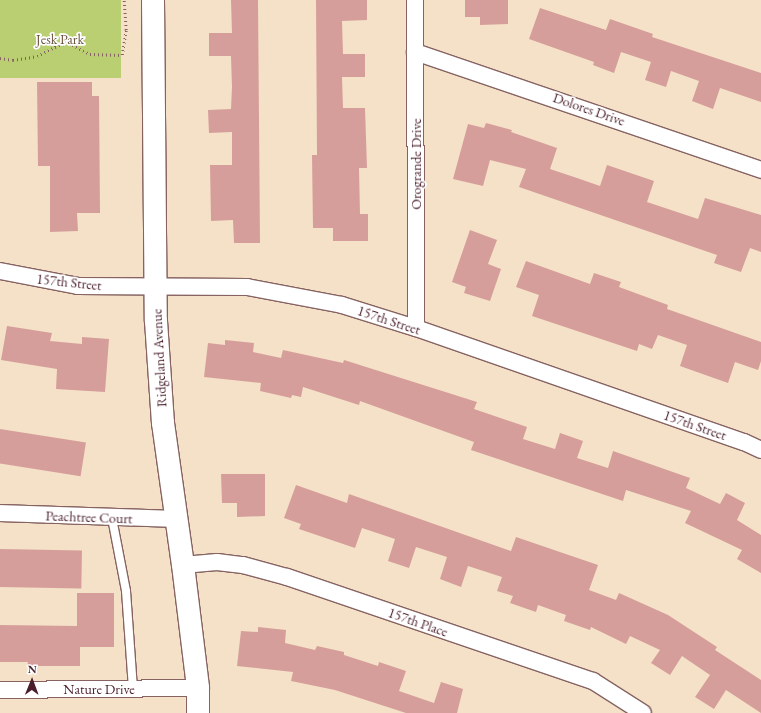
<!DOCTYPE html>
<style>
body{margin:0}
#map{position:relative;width:761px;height:713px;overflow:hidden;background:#f4e1c7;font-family:"EB Garamond",serif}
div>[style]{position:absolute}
.green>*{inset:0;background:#bace72;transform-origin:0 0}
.building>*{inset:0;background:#d69e9b;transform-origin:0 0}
.path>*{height:2.5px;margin-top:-1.25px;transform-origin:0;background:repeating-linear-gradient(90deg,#866362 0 1px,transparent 0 4px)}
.roads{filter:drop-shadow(1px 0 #866362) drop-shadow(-1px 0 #866362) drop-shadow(0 1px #866362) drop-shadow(0 -1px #866362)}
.lane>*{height:8px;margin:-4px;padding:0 4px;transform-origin:4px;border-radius:4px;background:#fff}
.street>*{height:16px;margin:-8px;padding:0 8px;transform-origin:8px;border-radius:8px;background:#fff}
.secondary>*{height:22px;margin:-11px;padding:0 11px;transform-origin:11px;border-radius:11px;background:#fff}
span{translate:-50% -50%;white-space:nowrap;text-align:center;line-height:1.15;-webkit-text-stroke:3.5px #fff;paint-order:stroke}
.park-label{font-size:14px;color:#6c5440}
.street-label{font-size:14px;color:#4a1f2b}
.north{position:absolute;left:12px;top:661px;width:40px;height:40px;-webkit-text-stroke:3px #fff;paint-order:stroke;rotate:1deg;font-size:11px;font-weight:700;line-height:16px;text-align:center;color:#4a1f2b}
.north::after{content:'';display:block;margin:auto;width:14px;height:18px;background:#4a1f2b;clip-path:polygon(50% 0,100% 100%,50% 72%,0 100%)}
</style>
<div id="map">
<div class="green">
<div style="left:0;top:0;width:121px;height:78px"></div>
</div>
<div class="building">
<div style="clip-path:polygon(231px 0,258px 0,260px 243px,234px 243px,233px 220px,211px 221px,210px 165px,232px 165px,232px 132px,209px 133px,208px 110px,231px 109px,232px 87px,231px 56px,209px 56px,209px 33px,232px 33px)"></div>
<div style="clip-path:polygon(316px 0,367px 0,367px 20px,342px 21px,343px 54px,365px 54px,365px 77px,342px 77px,343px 108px,365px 108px,367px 168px,359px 168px,360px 214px,368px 214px,368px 241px,333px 241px,333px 228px,313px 228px,312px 155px,317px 155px)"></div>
<div style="clip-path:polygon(465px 0,508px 0,508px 24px,480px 25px,480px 17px,465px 17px)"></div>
<div style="clip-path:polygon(540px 8px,606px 30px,610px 19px,653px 34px,652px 37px,761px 73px,761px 102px,720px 88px,713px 109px,692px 101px,699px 81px,671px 71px,666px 87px,645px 80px,651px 62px,621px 52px,614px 73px,593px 65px,594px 62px,529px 39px)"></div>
<div style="clip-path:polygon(37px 82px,92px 82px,92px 96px,99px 96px,100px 213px,77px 213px,78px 231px,50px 232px,50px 166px,38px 166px)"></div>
<div style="clip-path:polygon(486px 123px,512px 130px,511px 132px,557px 148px,550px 169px,577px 178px,600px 186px,607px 165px,654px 181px,647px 202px,698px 219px,705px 198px,761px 215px,761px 252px,750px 248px,741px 272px,714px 263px,717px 255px,519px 187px,526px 169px,490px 160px,483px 186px,453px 179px,468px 124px,484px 128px)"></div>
<div style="clip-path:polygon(470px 230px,497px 240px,488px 264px,501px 269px,490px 301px,464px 293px,466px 287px,452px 282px)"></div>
<div style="clip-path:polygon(526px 261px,590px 284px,594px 273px,621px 282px,619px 287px,668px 305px,667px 309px,761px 342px,761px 361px,758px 370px,735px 362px,728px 383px,680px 366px,687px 345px,658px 335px,652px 349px,639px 344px,637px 351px,532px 316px,539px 295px,516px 287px)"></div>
<div style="clip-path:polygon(7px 326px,52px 333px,50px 341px,82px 344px,82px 337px,109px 339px,105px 392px,56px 389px,57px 369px,1px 360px)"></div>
<div style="clip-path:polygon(225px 340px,254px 343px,253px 352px,281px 358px,283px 350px,343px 363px,344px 360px,477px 402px,474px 409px,527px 427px,523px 439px,555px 449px,560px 433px,583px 441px,577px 458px,608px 468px,613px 451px,690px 478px,686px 488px,720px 504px,726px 493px,745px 503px,737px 520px,761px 535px,761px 573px,737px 559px,742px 550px,685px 523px,691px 511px,626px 490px,623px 501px,471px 450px,474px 442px,360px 401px,359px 405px,303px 387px,301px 397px,292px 395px,291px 398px,260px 391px,261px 383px,204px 377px,208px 343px,225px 345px)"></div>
<div style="left:0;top:429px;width:87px;height:34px;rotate:9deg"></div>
<div style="clip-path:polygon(221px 474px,265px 474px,265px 516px,237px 517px,237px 503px,222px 503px)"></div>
<div style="clip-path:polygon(296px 485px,347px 503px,349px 494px,511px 551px,516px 537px,598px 565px,589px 590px,616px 600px,619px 593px,668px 615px,717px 647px,715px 650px,761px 680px,761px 713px,726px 690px,714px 709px,695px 697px,710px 675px,682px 656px,670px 675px,651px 663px,660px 650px,630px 636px,626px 644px,591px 627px,590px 630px,564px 621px,566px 615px,538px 605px,536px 612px,510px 603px,513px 596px,497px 591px,502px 577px,468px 566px,461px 587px,440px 579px,447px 557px,416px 547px,409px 568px,388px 561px,395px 539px,362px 528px,355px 548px,299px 529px,301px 524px,284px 518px)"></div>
<div style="left:0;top:549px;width:82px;height:38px;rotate:1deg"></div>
<div style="clip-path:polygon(77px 593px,114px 593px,114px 647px,80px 647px,80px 666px,27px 666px,28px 662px,0 662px,0 625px,77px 626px)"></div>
<div style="clip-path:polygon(258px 627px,286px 630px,285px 643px,315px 650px,317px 646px,344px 652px,344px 655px,378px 666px,379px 662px,406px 671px,399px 691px,434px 703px,441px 682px,463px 689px,457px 713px,406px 713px,335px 690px,291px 681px,293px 672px,237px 666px,241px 631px,258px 632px)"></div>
</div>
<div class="path">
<div style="left:0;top:58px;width:13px;rotate:9deg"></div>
<div style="left:13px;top:60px;width:24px;rotate:-9deg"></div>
<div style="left:37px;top:56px;width:25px;rotate:-27deg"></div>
<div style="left:59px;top:45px;width:10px;rotate:-11deg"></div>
<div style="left:69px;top:43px;width:24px;rotate:28deg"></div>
<div style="left:90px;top:54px;width:32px;rotate:2deg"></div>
<div style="left:122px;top:55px;width:25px;rotate:-81deg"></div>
<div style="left:126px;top:30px;width:30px;rotate:-94deg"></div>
</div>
<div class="roads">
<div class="lane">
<div style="left:112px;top:518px;width:74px;rotate:79.1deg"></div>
<div style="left:126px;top:591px;width:98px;rotate:85.9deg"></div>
</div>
<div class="street">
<div style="left:415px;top:0;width:328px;rotate:89.8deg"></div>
<div style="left:415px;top:52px;width:366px;rotate:18.8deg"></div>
<div style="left:0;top:271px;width:79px;rotate:10.9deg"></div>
<div style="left:78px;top:286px;width:169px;rotate:0.3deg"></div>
<div style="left:247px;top:287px;width:97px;rotate:10.7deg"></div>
<div style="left:342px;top:305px;width:77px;rotate:17.3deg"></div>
<div style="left:416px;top:328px;width:347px;rotate:19.2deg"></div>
<div style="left:744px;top:442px;width:19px;rotate:25deg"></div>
<div style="left:0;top:513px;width:177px;rotate:1.9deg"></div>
<div style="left:183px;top:565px;width:34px;rotate:-5deg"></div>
<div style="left:217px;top:562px;width:26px;rotate:7deg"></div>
<div style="left:243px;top:565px;width:46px;rotate:15.3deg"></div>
<div style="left:287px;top:577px;width:323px;rotate:18.8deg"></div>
<div style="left:593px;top:681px;width:59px;rotate:32.6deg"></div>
<div style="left:0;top:690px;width:198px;rotate:-0.6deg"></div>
</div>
<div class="secondary">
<div style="left:153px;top:0;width:321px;rotate:89.5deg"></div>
<div style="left:156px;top:321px;width:102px;rotate:86.1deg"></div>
<div style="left:163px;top:423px;width:143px;rotate:82deg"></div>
<div style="left:183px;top:565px;width:124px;rotate:83deg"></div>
<div style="left:198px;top:688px;width:25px;rotate:90deg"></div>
</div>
</div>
<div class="park-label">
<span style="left:60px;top:39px">Jesk Park</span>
</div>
<div class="street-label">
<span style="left:589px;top:109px;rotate:19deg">Dolores Drive</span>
<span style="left:416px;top:164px;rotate:-90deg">Orogrande Drive</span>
<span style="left:69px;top:282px;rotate:6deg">157th Street</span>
<span style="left:389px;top:320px;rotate:18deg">157th Street</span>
<span style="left:159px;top:358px;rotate:-93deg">Ridgeland Avenue</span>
<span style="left:695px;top:425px;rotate:19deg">157th Street</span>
<span style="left:89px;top:517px;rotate:2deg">Peachtree Court</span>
<span style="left:418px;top:622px;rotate:19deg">157th Place</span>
<span style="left:99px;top:689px">Nature Drive</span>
</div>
<div class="north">N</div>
</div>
